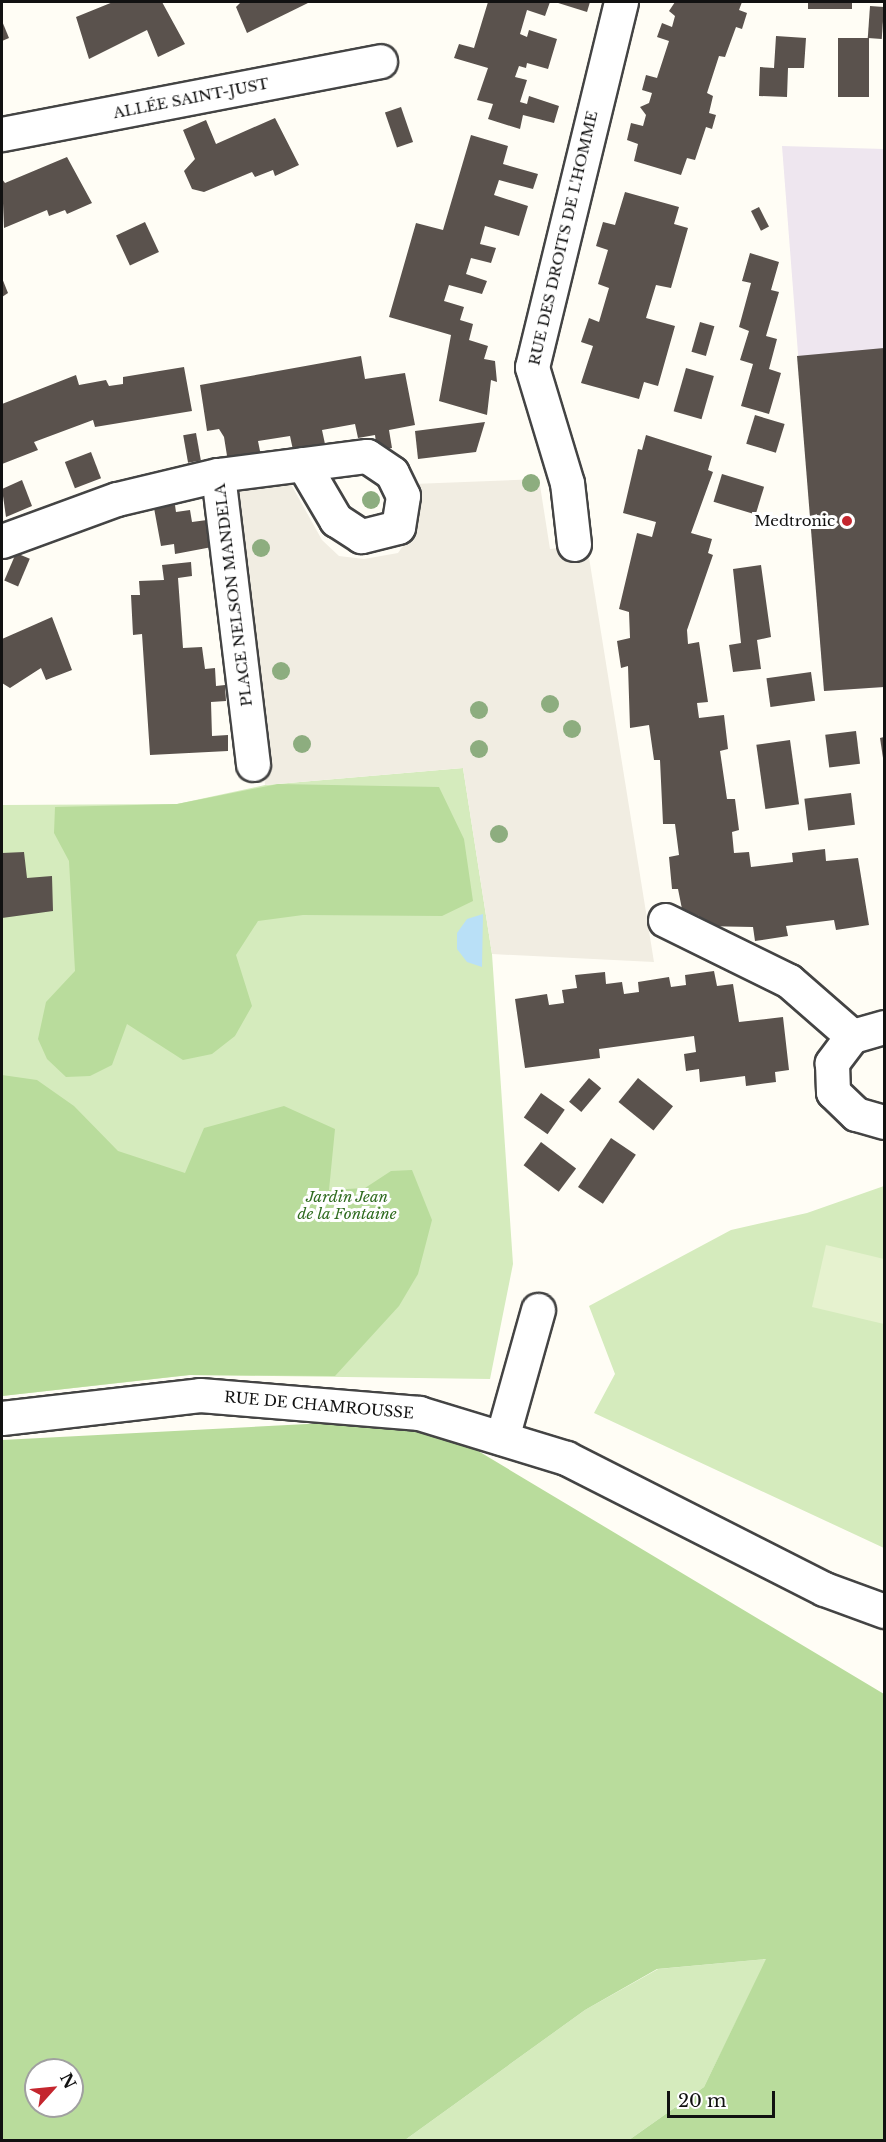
<!DOCTYPE html>
<meta charset="utf-8">
<style>
body{margin:0}
#map{position:relative;width:886px;height:2142px;overflow:hidden;background:#fffdf5;font-family:"Libre Baskerville",serif}
div>[style]{position:absolute}
.industrial>*{inset:0;background:#eee6ef}
.green>*{inset:0;background:#d5ebbd}
.forest>*{inset:0;background:#b9dc9c}
.pitch>*{inset:0;background:#e6f2cf}
.plaza>*{inset:0;background:#f1ede2}
.water>*{inset:0;background:#b9e0f7}
.building>*{inset:0;background:#5a524d;transform-origin:0 0}
.roads{filter:drop-shadow(2px 0 #444) drop-shadow(-2px 0 #444) drop-shadow(0 2px #444) drop-shadow(0 -2px #444)}
.minor>*{height:33px;margin:-16.5px;padding:0 16.5px;transform-origin:16.5px;border-radius:16.5px;background:#fff}
.trees>*{width:18px;height:18px;margin:-9px;border-radius:50%;background:#8dad7f}
.dots>*{width:16px;height:16px;translate:-50% -50%;box-sizing:border-box;border:3px solid #fff;border-radius:50%}
span{translate:-50% -50%;white-space:nowrap;text-align:center;line-height:1.15;-webkit-text-stroke:6px #fff;paint-order:stroke}
.street-label{font-size:15px;color:#111}
.poi-label{font-size:15px;color:#111}
.right{translate:-100% -50%;text-align:right}
.park-label{font-size:15px;color:#2f6b1f;font-style:italic}
.frame{position:absolute;inset:0;border:3px solid #111;pointer-events:none}
.north{position:absolute;left:24px;top:2058px;width:60px;height:60px;box-sizing:border-box;background:#fff;border:2px solid #a0a0a0;border-radius:50%;rotate:63deg;font-size:16px;font-weight:700;line-height:24px;text-align:center;color:#111}
.north::after{content:'';display:block;margin:auto;width:21px;height:27px;background:#c4262e;clip-path:polygon(50% 0,100% 100%,50% 72%,0 100%)}
.scale{position:absolute;left:667px;top:2091px;width:108px;height:27px;box-sizing:border-box;border:3px solid #111;border-top:0;padding-left:8px;font-size:18px;line-height:21px;white-space:nowrap;color:#111;-webkit-text-stroke:4px #fff;paint-order:stroke}
</style>
<div id="map">
<div class="industrial">
<div style="clip-path:polygon(782px 146px,884px 149px,884px 687px,824px 691px)"></div>
</div>
<div class="green">
<div style="clip-path:polygon(463px 768px,492px 954px,513px 1264px,490px 1379px,190px 1375px,2px 1396px,2px 805px,177px 804px,265px 785px)"></div>
<div style="clip-path:polygon(884px 1186px,884px 1548px,594px 1413px,615px 1374px,589px 1306px,731px 1230px,807px 1213px)"></div>
<div style="clip-path:polygon(767px 1959px,704px 2087px,629px 2140px,405px 2140px,585px 2010px,658px 1969px)"></div>
</div>
<div class="forest">
<div style="clip-path:polygon(278px 784px,439px 787px,464px 839px,473px 901px,442px 916px,303px 915px,258px 921px,236px 955px,252px 1006px,235px 1036px,212px 1054px,183px 1060px,127px 1024px,112px 1065px,90px 1076px,66px 1077px,47px 1059px,38px 1039px,46px 1002px,75px 971px,69px 861px,54px 833px,55px 807px,177px 804px)"></div>
<div style="clip-path:polygon(2px 1075px,37px 1080px,74px 1106px,118px 1151px,185px 1173px,204px 1128px,284px 1106px,335px 1129px,329px 1190px,365px 1188px,391px 1171px,412px 1170px,432px 1220px,418px 1274px,399px 1306px,335px 1376px,189px 1375px,2px 1396px)"></div>
<div style="clip-path:polygon(evenodd,423px 1418px,884px 1694px,884px 2140px,629px 2140px,704px 2087px,766px 1959px,657px 1969px,585px 2010px,405px 2140px,2px 2140px,2px 1440px,423px 1418px,36px 2070px,72px 2070px,72px 2106px,36px 2106px,36px 2070px)"></div>
</div>
<div class="pitch">
<div style="clip-path:polygon(826px 1245px,884px 1259px,884px 1324px,812px 1307px)"></div>
</div>
<div class="plaza">
<div style="clip-path:polygon(288px 479px,322px 540px,339px 556px,364px 559px,398px 553px,410px 536px,413px 484px,539px 479px,550px 549px,587px 545px,654px 962px,492px 954px,463px 768px,265px 785px,232px 488px)"></div>
</div>
<div class="water">
<div style="clip-path:polygon(483px 914px,482px 967px,467px 962px,457px 949px,457px 933px,467px 919px)"></div>
</div>
<div class="building">
<div style="clip-path:polygon(113px 2px,162px 2px,185px 44px,158px 57px,147px 30px,89px 59px,76px 17px)"></div>
<div style="clip-path:polygon(241px 2px,310px 2px,247px 33px,236px 7px)"></div>
<div style="clip-path:polygon(488px 2px,550px 2px,545px 16px,527px 10px,520px 34px,527px 37px,529px 30px,557px 39px,548px 69px,527px 63px,526px 68px,519px 66px,515px 77px,527px 80px,520px 102px,527px 104px,529px 96px,559px 106px,554px 123px,523px 115px,520px 129px,488px 119px,493px 104px,477px 100px,488px 68px,454px 58px,459px 44px,474px 48px)"></div>
<div style="clip-path:polygon(555px 2px,590px 2px,587px 12px)"></div>
<div style="clip-path:polygon(675px 2px,742px 2px,739px 10px,747px 13px,742px 29px,736px 27px,725px 57px,719px 56px,707px 93px,713px 96px,709px 113px,716px 115px,712px 129px,706px 127px,695px 160px,687px 158px,681px 175px,634px 161px,638px 144px,627px 140px,631px 123px,643px 126px,646px 115px,640px 107px,649px 103px,652px 93px,642px 90px,646px 75px,657px 78px,669px 41px,657px 37px,662px 23px,672px 27px,675px 16px,669px 11px)"></div>
<div style="left:808px;top:2px;width:44px;height:7px"></div>
<div style="left:870px;top:6px;width:14px;height:32px;rotate:4deg"></div>
<div style="clip-path:polygon(2px 21px,9px 38px,2px 41px)"></div>
<div style="clip-path:polygon(776px 36px,806px 38px,804px 68px,788px 68px,787px 97px,759px 96px,760px 67px,774px 68px)"></div>
<div style="left:838px;top:38px;width:31px;height:59px"></div>
<div style="left:401px;top:107px;width:37px;height:17px;rotate:71deg"></div>
<div style="clip-path:polygon(275px 118px,299px 165px,275px 176px,273px 170px,255px 177px,252px 172px,204px 192px,192px 189px,184px 171px,195px 159px,183px 130px,206px 120px,216px 144px)"></div>
<div style="clip-path:polygon(471px 135px,508px 146px,503px 164px,538px 174px,533px 189px,499px 180px,494px 195px,528px 206px,519px 236px,485px 226px,480px 244px,496px 248px,491px 263px,471px 258px,466px 274px,487px 281px,482px 294px,449px 285px,444px 301px,464px 307px,460px 320px,473px 324px,469px 340px,488px 346px,484px 359px,495px 361px,497px 382px,491px 380px,487px 415px,439px 401px,451px 335px,389px 317px,416px 223px,443px 230px)"></div>
<div style="clip-path:polygon(67px 157px,92px 203px,67px 214px,65px 210px,49px 216px,47px 210px,4px 228px,2px 179px,5px 183px)"></div>
<div style="clip-path:polygon(625px 192px,679px 207px,674px 224px,688px 228px,671px 288px,656px 285px,646px 318px,675px 326px,658px 386px,644px 382px,639px 399px,581px 383px,593px 346px,581px 342px,589px 318px,599px 322px,609px 288px,598px 284px,608px 250px,596px 246px,603px 222px,615px 225px)"></div>
<div style="left:759px;top:207px;width:22px;height:9px;rotate:63deg"></div>
<div style="left:145px;top:222px;width:33px;height:32px;rotate:65deg"></div>
<div style="clip-path:polygon(750px 253px,779px 262px,771px 290px,779px 292px,766px 336px,777px 339px,769px 369px,781px 373px,769px 414px,741px 406px,753px 364px,740px 360px,749px 331px,739px 327px,751px 283px,742px 281px)"></div>
<div style="clip-path:polygon(2px 278px,8px 293px,2px 297px)"></div>
<div style="left:700px;top:322px;width:15px;height:31px;rotate:16deg"></div>
<div style="clip-path:polygon(884px 348px,884px 687px,824px 691px,797px 356px)"></div>
<div style="clip-path:polygon(361px 356px,365px 379px,405px 373px,415px 425px,389px 430px,392px 448px,377px 451px,375px 435px,358px 438px,355px 424px,322px 430px,325px 444px,293px 450px,290px 436px,258px 441px,261px 456px,228px 462px,224px 437px,219px 429px,207px 431px,200px 385px)"></div>
<div style="clip-path:polygon(184px 367px,192px 411px,95px 427px,93px 420px,34px 442px,38px 450px,2px 464px,2px 404px,76px 375px,79px 385px,106px 380px,109px 386px,123px 384px,123px 377px)"></div>
<div style="left:686px;top:368px;width:29px;height:45px;rotate:16deg"></div>
<div style="left:755px;top:415px;width:31px;height:30px;rotate:17deg"></div>
<div style="clip-path:polygon(485px 422px,476px 452px,418px 459px,415px 431px)"></div>
<div style="left:196px;top:433px;width:28px;height:13px;rotate:80deg"></div>
<div style="clip-path:polygon(646px 435px,712px 456px,708px 470px,713px 472px,691px 533px,712px 539px,708px 553px,713px 555px,687px 630px,688px 644px,699px 642px,708px 702px,697px 703px,699px 718px,724px 715px,728px 749px,720px 751px,727px 799px,735px 799px,739px 830px,732px 832px,734px 853px,749px 852px,751px 867px,793px 862px,792px 853px,825px 849px,826px 861px,858px 858px,869px 925px,836px 930px,834px 920px,786px 926px,788px 936px,755px 941px,753px 927px,701px 926px,699px 916px,682px 909px,678px 889px,672px 889px,669px 857px,679px 855px,675px 824px,663px 824px,660px 760px,654px 760px,649px 725px,630px 728px,628px 666px,621px 668px,617px 641px,630px 638px,629px 612px,619px 609px,637px 533px,652px 537px,656px 522px,623px 513px,638px 449px,642px 450px)"></div>
<div style="left:91px;top:452px;width:28px;height:28px;rotate:69deg"></div>
<div style="left:722px;top:474px;width:44px;height:29px;rotate:17deg"></div>
<div style="clip-path:polygon(22px 480px,32px 506px,6px 517px,2px 489px)"></div>
<div style="clip-path:polygon(175px 505px,176px 512px,190px 510px,192px 522px,207px 520px,212px 547px,175px 554px,174px 544px,161px 546px,154px 508px)"></div>
<div style="left:16px;top:553px;width:15px;height:30px;rotate:23deg"></div>
<div style="clip-path:polygon(191px 562px,192px 576px,178px 578px,183px 648px,202px 647px,205px 669px,215px 668px,216px 686px,225px 685px,226px 701px,211px 702px,212px 736px,228px 735px,228px 751px,150px 755px,142px 634px,133px 635px,131px 595px,140px 595px,139px 581px,164px 580px,162px 565px)"></div>
<div style="clip-path:polygon(761px 565px,771px 637px,757px 640px,761px 669px,733px 672px,729px 645px,741px 643px,733px 569px)"></div>
<div style="clip-path:polygon(52px 617px,72px 670px,46px 680px,41px 668px,10px 688px,2px 683px,2px 639px)"></div>
<div style="left:811px;top:672px;width:29px;height:45px;rotate:82deg"></div>
<div style="left:856px;top:731px;width:33px;height:31px;rotate:83deg"></div>
<div style="clip-path:polygon(884px 737px,884px 758px,883px 758px,880px 738px)"></div>
<div style="left:790px;top:740px;width:65px;height:34px;rotate:82deg"></div>
<div style="left:851px;top:793px;width:32px;height:47px;rotate:83deg"></div>
<div style="clip-path:polygon(24px 852px,27px 878px,52px 876px,53px 911px,2px 918px,2px 853px)"></div>
<div style="clip-path:polygon(714px 971px,717px 986px,733px 984px,739px 1022px,783px 1017px,789px 1070px,775px 1072px,776px 1082px,746px 1086px,745px 1076px,700px 1082px,699px 1069px,686px 1071px,684px 1054px,696px 1052px,694px 1036px,599px 1049px,600px 1058px,525px 1068px,515px 999px,547px 994px,549px 1005px,564px 1003px,562px 990px,577px 988px,575px 975px,605px 972px,606px 984px,622px 982px,624px 994px,639px 992px,638px 982px,669px 977px,671px 987px,686px 985px,685px 975px)"></div>
<div style="left:589px;top:1078px;width:16px;height:31px;rotate:40deg"></div>
<div style="left:638px;top:1078px;width:45px;height:31px;rotate:39deg"></div>
<div style="left:541px;top:1093px;width:29px;height:30px;rotate:35deg"></div>
<div style="left:611px;top:1138px;width:30px;height:59px;rotate:34deg"></div>
<div style="left:541px;top:1142px;width:44px;height:29px;rotate:37deg"></div>
</div>
<div class="roads">
<div class="minor">
<div style="left:2px;top:134px;width:385px;rotate:-10.9deg"></div>
<div style="left:2px;top:541px;width:122px;rotate:-20.1deg"></div>
<div style="left:117px;top:499px;width:104px;rotate:-13.4deg"></div>
<div style="left:574px;top:544px;width:61px;rotate:-96.5deg"></div>
<div style="left:567px;top:483px;width:121px;rotate:-106.8deg"></div>
<div style="left:532px;top:367px;width:376px;rotate:-76.3deg"></div>
<div style="left:253px;top:764px;width:291px;rotate:-96.9deg"></div>
<div style="left:218px;top:475px;width:150px;rotate:-7.3deg"></div>
<div style="left:367px;top:456px;width:30px;rotate:34deg"></div>
<div style="left:392px;top:473px;width:25px;rotate:64deg"></div>
<div style="left:403px;top:496px;width:31px;rotate:99deg"></div>
<div style="left:398px;top:527px;width:38px;rotate:166deg"></div>
<div style="left:361px;top:536px;width:30px;rotate:-147deg"></div>
<div style="left:336px;top:520px;width:65px;rotate:-120.5deg"></div>
<div style="left:665px;top:920px;width:138px;rotate:26.2deg"></div>
<div style="left:789px;top:981px;width:84px;rotate:41.1deg"></div>
<div style="left:884px;top:1027px;width:33px;rotate:164deg"></div>
<div style="left:852px;top:1036px;width:34px;rotate:127deg"></div>
<div style="left:832px;top:1063px;width:29px;rotate:88deg"></div>
<div style="left:833px;top:1092px;width:32px;rotate:44deg"></div>
<div style="left:856px;top:1114px;width:29px;rotate:16deg"></div>
<div style="left:2px;top:1418px;width:199px;rotate:-6.6deg"></div>
<div style="left:200px;top:1395px;width:220px;rotate:4.7deg"></div>
<div style="left:419px;top:1413px;width:154px;rotate:17deg"></div>
<div style="left:566px;top:1458px;width:289px;rotate:26.9deg"></div>
<div style="left:824px;top:1589px;width:64px;rotate:20.1deg"></div>
<div style="left:502px;top:1438px;width:133px;rotate:-74.3deg"></div>
</div>
</div>
<div class="trees">
<div style="left:531px;top:483px"></div>
<div style="left:371px;top:500px"></div>
<div style="left:261px;top:548px"></div>
<div style="left:281px;top:671px"></div>
<div style="left:550px;top:704px"></div>
<div style="left:479px;top:710px"></div>
<div style="left:572px;top:729px"></div>
<div style="left:302px;top:744px"></div>
<div style="left:479px;top:749px"></div>
<div style="left:499px;top:834px"></div>
</div>
<div class="dots">
<div style="left:847px;top:521px;background:#c4262e"></div>
</div>
<div class="street-label">
<span style="left:191px;top:98px;rotate:-11deg">ALLÉE SAINT-JUST</span>
<span style="left:563px;top:238px;rotate:-77deg">RUE DES DROITS DE L'HOMME</span>
<span style="left:233px;top:595px;rotate:-97deg">PLACE NELSON MANDELA</span>
<span style="left:319px;top:1405px;rotate:5deg">RUE DE CHAMROUSSE</span>
</div>
<div class="poi-label">
<span class="right" style="left:835px;top:521px">Medtronic</span>
</div>
<div class="park-label">
<span style="left:347px;top:1205px">Jardin Jean<br>de la Fontaine</span>
</div>
<div class="frame"></div>
<div class="north">N</div>
<div class="scale">20 m</div>
</div>
